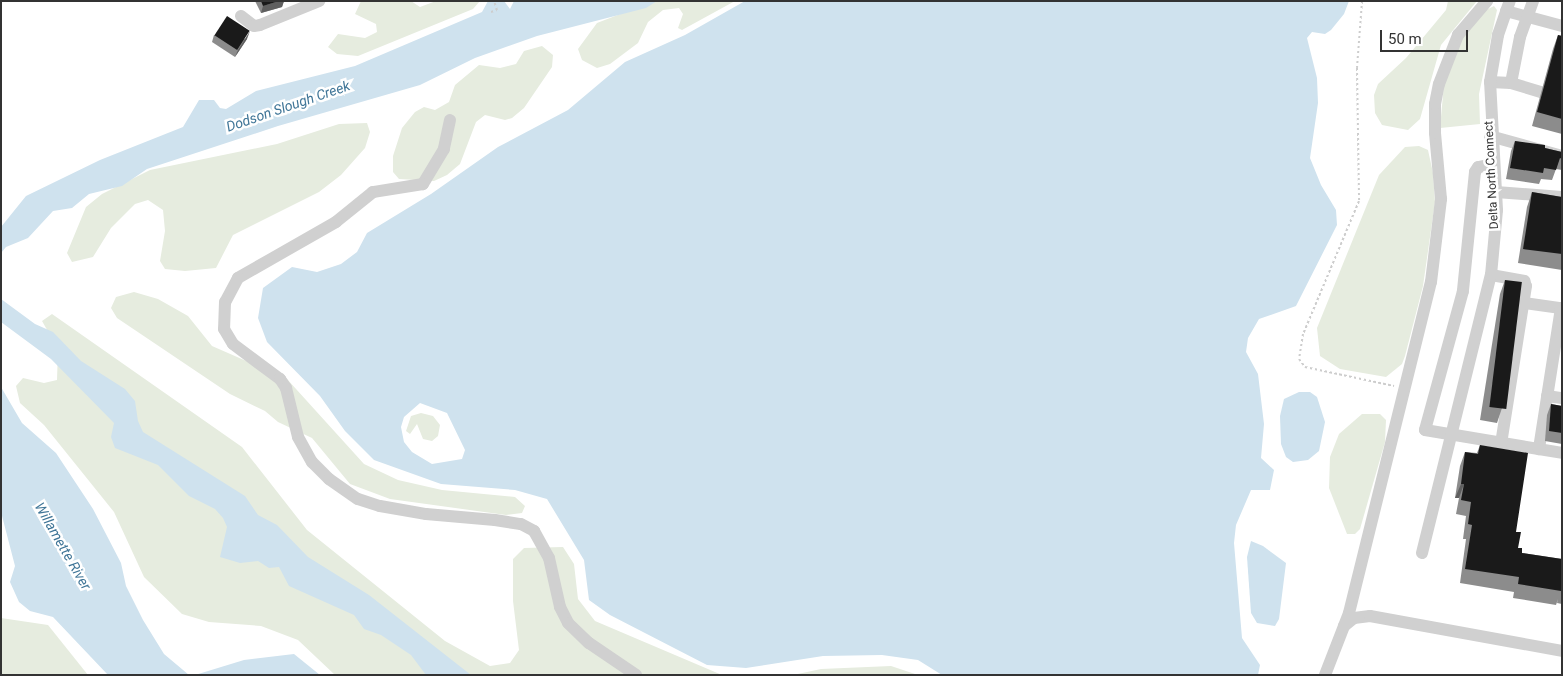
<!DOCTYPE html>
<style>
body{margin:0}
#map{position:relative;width:1563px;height:676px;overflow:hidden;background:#fff;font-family:Roboto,sans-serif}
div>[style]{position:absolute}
.green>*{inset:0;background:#e6ecdf}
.water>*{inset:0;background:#cfe2ee}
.path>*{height:2px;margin-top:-1px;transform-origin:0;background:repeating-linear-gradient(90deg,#cdcdcd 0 2.5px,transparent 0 5px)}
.minor>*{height:12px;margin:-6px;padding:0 6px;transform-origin:6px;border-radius:6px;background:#d0d0d0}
.wall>*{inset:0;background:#8c8c8c}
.shaded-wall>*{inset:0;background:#5f5f5f}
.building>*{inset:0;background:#1a1a1a;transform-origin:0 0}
span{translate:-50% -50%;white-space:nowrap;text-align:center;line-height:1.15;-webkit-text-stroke:5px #fff;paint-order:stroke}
.street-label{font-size:12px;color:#333}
.water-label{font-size:14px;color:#3f7597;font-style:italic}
.frame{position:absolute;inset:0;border:2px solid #333;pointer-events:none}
.scale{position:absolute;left:1380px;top:30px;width:88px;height:22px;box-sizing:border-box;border:2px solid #333;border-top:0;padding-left:6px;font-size:15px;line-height:18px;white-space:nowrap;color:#333;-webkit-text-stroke:4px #fff;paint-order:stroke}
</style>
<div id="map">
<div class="green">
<div style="clip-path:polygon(361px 1px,411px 1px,420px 7px,436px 1px,480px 1px,473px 9px,358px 56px,337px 54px,328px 47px,338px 34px,365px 38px,377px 32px,376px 24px,355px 14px)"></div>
<div style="clip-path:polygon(654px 1px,735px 1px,682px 30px,678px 28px,683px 14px,679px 8px,663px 10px,648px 22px,638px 43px,610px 64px,597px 68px,582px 60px,578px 49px,597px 23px)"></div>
<div style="clip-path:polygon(1448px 1px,1477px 1px,1441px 45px,1420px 119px,1408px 130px,1382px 125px,1375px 113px,1374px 95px,1378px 84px,1406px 58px,1446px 10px)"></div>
<div style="clip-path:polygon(1494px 6px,1497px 10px,1479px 94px,1480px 124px,1440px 128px,1444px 84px,1460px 40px,1482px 12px)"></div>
<div style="clip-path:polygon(542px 46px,553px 55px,552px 67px,524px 108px,512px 118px,505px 120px,485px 115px,476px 122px,460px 164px,447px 175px,434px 181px,399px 179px,393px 172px,393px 156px,402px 128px,415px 112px,424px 107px,435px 110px,449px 102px,455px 85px,479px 65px,500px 68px,516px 64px,524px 51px)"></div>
<div style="clip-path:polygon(367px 123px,370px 132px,365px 148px,341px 175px,319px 192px,233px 235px,216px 268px,185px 271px,165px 269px,160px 261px,165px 231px,163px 210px,148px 200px,135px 204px,111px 228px,93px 257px,72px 262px,67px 253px,86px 207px,102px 194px,150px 170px,277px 144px,339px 124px)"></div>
<div style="clip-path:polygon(1419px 146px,1428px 150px,1433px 173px,1435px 202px,1423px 286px,1405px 356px,1402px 364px,1386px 377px,1340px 369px,1320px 356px,1317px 328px,1379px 175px,1405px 147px)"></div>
<div style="clip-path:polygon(134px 292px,158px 299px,188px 316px,212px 346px,287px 379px,364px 464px,398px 480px,442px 490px,515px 497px,525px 506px,522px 513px,506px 515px,390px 499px,350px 484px,312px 438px,278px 422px,265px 411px,230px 394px,117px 318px,111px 308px,116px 297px)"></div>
<div style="clip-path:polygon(52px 314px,242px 447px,307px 530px,445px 641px,490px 666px,510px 663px,519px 650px,513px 601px,513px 559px,524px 548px,563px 547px,574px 564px,578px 599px,595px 621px,722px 675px,335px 675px,298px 640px,261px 626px,209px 622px,182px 614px,144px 577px,114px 512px,44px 425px,20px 403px,16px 386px,23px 378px,44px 383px,57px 380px,58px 349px,42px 321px)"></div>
<div style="clip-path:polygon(421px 413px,433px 416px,440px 425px,438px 436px,432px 441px,423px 439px,417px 424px,410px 434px,406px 431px,411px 416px)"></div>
<div style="clip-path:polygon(1362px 414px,1380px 414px,1386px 420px,1385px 442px,1360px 529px,1355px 534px,1347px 534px,1329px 488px,1330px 457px,1339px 434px)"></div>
<div style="clip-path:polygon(1px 618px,48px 625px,88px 675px,1px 675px)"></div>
<div style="clip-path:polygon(891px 666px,918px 675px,793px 675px,821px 669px)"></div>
</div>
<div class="water">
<div style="clip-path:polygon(488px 1px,504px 1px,510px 9px,514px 1px,657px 1px,646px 8px,537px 36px,475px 58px,420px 85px,278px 126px,147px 169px,122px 186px,89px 194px,72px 208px,53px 211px,28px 238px,6px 247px,1px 253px,1px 227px,26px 196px,100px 160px,183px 127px,199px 100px,214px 100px,220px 108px,226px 109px,256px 91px,355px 66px,482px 12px)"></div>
<div style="clip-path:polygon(evenodd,745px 1px,1349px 1px,1344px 14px,1331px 30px,1325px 34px,1312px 32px,1307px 38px,1317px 78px,1318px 103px,1310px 158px,1321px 185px,1336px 210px,1337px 225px,1296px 306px,1259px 319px,1248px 338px,1246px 352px,1258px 374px,1264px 424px,1261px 458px,1274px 470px,1270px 490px,1251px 490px,1236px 525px,1234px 543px,1242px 638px,1260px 665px,1258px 675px,942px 675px,918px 660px,882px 655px,823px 656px,746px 668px,707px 665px,610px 615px,589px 600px,584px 560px,547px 499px,515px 490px,441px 484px,374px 460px,345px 431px,320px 396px,267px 342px,258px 318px,263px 288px,292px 267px,317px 272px,341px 264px,357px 252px,367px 233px,431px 194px,498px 147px,568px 110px,625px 62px,685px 35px,745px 1px,420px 403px,447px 413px,465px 450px,462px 459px,432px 464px,412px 452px,404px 442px,401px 427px,404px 417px,420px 403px)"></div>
<div style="clip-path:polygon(1px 299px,35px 324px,53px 332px,81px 361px,125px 389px,135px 401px,138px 421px,143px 432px,245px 496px,258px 515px,277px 525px,308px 557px,369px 595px,471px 675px,426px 675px,411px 655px,381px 635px,364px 629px,354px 615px,289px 586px,279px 567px,269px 568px,258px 561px,240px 563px,220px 557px,227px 527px,223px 518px,215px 509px,189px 496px,158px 465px,115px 448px,111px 437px,114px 423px,51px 359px,1px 322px)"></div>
<div style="clip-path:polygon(1px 387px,22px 423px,56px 453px,93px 509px,121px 563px,126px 586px,143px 620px,164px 654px,189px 675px,108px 675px,53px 617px,30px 611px,19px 602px,10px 582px,15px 566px,1px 512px)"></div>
<div style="clip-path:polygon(1299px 392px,1310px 392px,1317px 397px,1325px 422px,1319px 451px,1308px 460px,1293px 462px,1286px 457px,1281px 444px,1280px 416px,1284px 399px)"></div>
<div style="clip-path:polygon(1251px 541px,1263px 546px,1286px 563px,1279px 619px,1275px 626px,1257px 623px,1251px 613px,1247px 557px)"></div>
<div style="clip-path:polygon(294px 654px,320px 675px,195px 675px,244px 660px)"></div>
</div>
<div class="path">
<div style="left:1362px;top:1px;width:67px;rotate:94.3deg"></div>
<div style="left:1357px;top:68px;width:133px;rotate:89.1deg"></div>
<div style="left:1359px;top:201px;width:144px;rotate:112.8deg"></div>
<div style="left:1303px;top:334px;width:25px;rotate:99deg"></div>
<div style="left:1299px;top:359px;width:10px;rotate:53deg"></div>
<div style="left:1305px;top:367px;width:91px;rotate:12.1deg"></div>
<div style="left:491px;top:12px;width:6px;rotate:-18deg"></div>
<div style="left:497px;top:10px;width:9px;rotate:-108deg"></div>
</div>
<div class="minor">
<div style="left:1506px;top:11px;width:58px;rotate:15deg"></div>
<div style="left:241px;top:16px;width:16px;rotate:38deg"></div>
<div style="left:254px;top:26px;width:6px;rotate:-9deg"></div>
<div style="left:260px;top:25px;width:64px;rotate:-22.1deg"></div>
<div style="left:1490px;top:82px;width:21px;rotate:3deg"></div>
<div style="left:1511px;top:83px;width:47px;rotate:-78.9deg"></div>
<div style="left:1520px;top:37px;width:38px;rotate:-70deg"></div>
<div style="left:1511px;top:83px;width:31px;rotate:17deg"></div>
<div style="left:450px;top:120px;width:30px;rotate:102deg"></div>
<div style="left:444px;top:149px;width:41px;rotate:121deg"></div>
<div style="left:423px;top:184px;width:51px;rotate:170.9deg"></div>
<div style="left:373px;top:192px;width:48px;rotate:141deg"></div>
<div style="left:336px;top:222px;width:113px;rotate:150.3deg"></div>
<div style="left:238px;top:278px;width:27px;rotate:118deg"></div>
<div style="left:225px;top:302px;width:27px;rotate:92deg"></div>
<div style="left:224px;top:329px;width:17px;rotate:59deg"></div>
<div style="left:233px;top:344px;width:59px;rotate:36.7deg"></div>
<div style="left:280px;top:379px;width:11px;rotate:56deg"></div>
<div style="left:286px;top:388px;width:50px;rotate:76.2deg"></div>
<div style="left:298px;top:437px;width:29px;rotate:61deg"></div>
<div style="left:312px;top:462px;width:24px;rotate:45deg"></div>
<div style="left:329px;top:479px;width:35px;rotate:35deg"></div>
<div style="left:358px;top:499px;width:23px;rotate:18deg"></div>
<div style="left:380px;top:506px;width:47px;rotate:9.9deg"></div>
<div style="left:426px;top:514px;width:69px;rotate:5deg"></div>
<div style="left:495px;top:520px;width:26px;rotate:9deg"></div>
<div style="left:521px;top:524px;width:15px;rotate:28deg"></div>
<div style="left:534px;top:531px;width:31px;rotate:61deg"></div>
<div style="left:549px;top:558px;width:50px;rotate:77.3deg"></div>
<div style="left:560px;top:607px;width:18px;rotate:63deg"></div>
<div style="left:568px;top:623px;width:29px;rotate:44deg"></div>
<div style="left:589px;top:643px;width:57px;rotate:34.2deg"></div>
<div style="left:1490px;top:136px;width:75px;rotate:15.5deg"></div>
<div style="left:1494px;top:164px;width:16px;rotate:169deg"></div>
<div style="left:1478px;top:167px;width:6px;rotate:121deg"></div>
<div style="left:1475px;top:172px;width:120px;rotate:95.8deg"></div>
<div style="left:1463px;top:291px;width:144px;rotate:105.3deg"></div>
<div style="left:1425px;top:430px;width:139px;rotate:9.5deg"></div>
<div style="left:1496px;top:192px;width:66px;rotate:4.3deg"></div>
<div style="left:1491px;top:275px;width:34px;rotate:10deg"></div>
<div style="left:1524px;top:281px;width:5px;rotate:68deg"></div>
<div style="left:1526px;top:286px;width:160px;rotate:99deg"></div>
<div style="left:1524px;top:303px;width:37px;rotate:8deg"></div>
<div style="left:1561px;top:308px;width:143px;rotate:98.9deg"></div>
<div style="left:1547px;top:396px;width:15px;rotate:8deg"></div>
<div style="left:1422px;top:553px;width:286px;rotate:-76.1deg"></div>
<div style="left:1491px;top:275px;width:65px;rotate:-84.7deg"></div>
<div style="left:1497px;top:210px;width:128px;rotate:-93.1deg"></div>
<div style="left:1490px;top:82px;width:48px;rotate:-80.3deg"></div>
<div style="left:1498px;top:35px;width:36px;rotate:-71deg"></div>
<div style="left:1344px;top:626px;width:13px;rotate:-39deg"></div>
<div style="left:1354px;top:618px;width:16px;rotate:-7deg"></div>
<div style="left:1370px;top:616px;width:195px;rotate:10.3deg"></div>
<div style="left:1325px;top:675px;width:66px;rotate:-68.8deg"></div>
<div style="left:1349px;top:613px;width:341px;rotate:-76.1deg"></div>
<div style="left:1431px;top:282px;width:84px;rotate:-83.1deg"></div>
<div style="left:1441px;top:199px;width:66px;rotate:-95.2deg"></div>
<div style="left:1435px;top:133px;width:29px;rotate:-90deg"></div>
<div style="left:1435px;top:104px;width:20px;rotate:-79deg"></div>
<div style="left:1439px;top:84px;width:53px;rotate:-68.8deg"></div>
<div style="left:1458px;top:35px;width:45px;rotate:-49.5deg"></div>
</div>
<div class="wall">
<div style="clip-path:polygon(255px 1px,284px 1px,282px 7px,261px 13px)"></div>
<div style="clip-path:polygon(214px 35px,247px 39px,235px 57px,212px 42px)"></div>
<div style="clip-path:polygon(1558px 35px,1562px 36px,1562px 134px,1532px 126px,1553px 49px)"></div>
<div style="clip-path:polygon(1515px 141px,1562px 152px,1562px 170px,1556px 169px,1552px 180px,1541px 179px,1539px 184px,1506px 179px,1511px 151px)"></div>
<div style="clip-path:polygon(1532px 192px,1562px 197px,1562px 270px,1518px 263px,1527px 207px)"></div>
<div style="clip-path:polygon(1505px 280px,1502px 408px,1497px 423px,1480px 420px,1500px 294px)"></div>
<div style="clip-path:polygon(1551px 404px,1562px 406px,1562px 444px,1545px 441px,1547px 415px)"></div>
<div style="clip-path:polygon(1480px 445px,1516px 532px,1518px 548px,1522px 553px,1562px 559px,1562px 604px,1557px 603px,1558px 599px,1556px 605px,1513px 598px,1514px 592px,1460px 583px,1466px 539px,1463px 539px,1466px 516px,1456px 514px,1459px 498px,1455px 498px,1460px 466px,1465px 452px,1477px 453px)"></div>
</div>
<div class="shaded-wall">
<div style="clip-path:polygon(279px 1px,284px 1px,282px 7px,261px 13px,263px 6px)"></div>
<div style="clip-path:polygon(250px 31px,247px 39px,235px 57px,238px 50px)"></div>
<div style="clip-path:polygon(1461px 484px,1464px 484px,1459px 498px,1455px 498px)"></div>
</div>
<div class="building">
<div style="clip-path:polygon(261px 1px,279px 1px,263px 6px)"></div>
<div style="left:227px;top:16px;width:27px;height:23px;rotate:33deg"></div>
<div style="clip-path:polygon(1558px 35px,1562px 36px,1562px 119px,1537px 112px)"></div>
<div style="clip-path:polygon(1515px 141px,1545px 145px,1545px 148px,1562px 152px,1562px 159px,1560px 158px,1556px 170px,1544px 168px,1543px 173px,1510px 168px)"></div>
<div style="clip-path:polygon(1532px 192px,1562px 197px,1562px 254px,1523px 249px)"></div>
<div style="left:1505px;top:280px;width:17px;height:128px;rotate:7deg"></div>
<div style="clip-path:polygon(1551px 404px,1562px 406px,1562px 433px,1549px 431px)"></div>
<div style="clip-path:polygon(1480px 445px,1528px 453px,1516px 532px,1521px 532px,1518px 548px,1522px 548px,1522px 553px,1562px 559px,1562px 585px,1561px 591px,1518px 584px,1519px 577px,1465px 569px,1472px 525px,1468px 524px,1471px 502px,1461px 500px,1464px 484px,1461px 484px,1465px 452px,1478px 454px)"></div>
</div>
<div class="street-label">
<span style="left:1492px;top:175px;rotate:-93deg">Delta North Connect</span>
</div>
<div class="water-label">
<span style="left:288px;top:106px;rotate:-19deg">Dodson Slough Creek</span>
<span style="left:63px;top:546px;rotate:60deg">Willamette River</span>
</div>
<div class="frame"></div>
<div class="scale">50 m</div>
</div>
